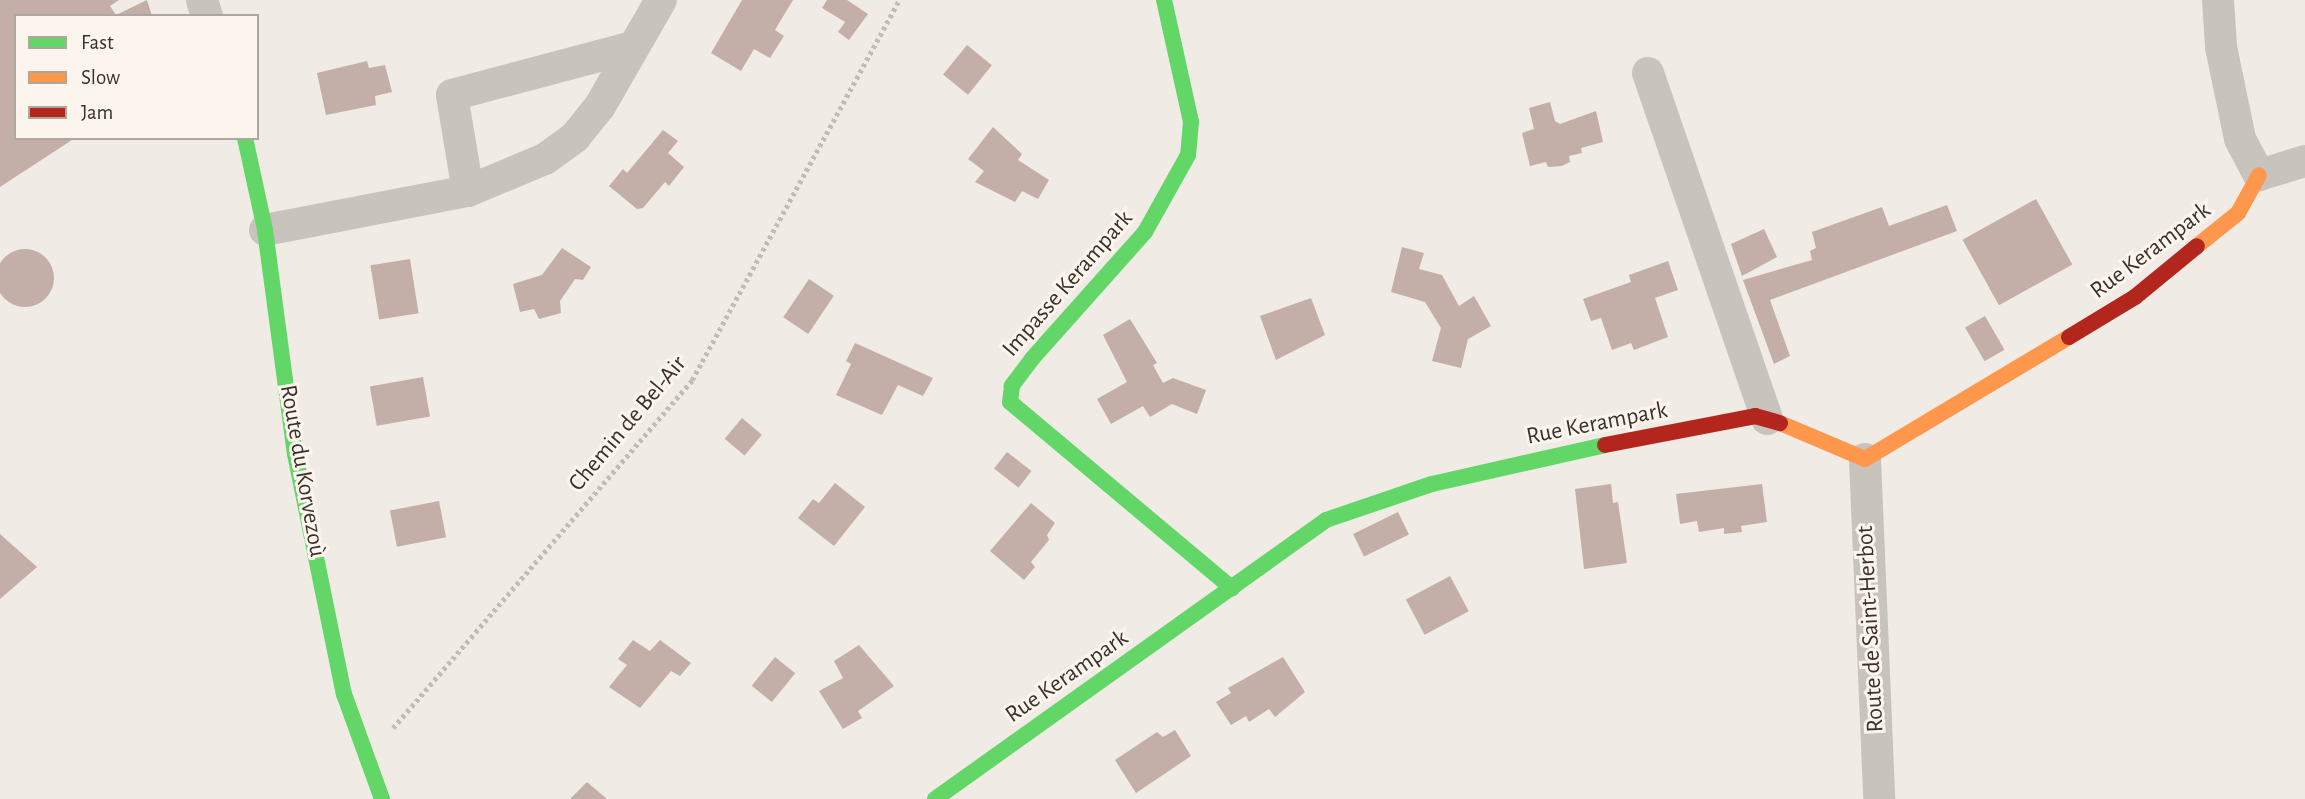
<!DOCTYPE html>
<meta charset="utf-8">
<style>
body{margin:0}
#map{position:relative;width:2305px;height:799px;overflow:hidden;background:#f0ebe5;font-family:"Alegreya Sans",sans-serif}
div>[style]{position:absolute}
.building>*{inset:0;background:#c3afa7;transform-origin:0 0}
.round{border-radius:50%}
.path>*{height:4.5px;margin-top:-2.25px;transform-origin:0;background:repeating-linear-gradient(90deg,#c2bbb6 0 3.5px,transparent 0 7px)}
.street>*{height:32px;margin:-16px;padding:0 16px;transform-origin:16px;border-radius:16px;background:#c9c3be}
.fast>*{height:16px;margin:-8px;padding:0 8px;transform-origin:8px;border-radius:8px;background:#63d668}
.slow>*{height:16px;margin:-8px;padding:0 8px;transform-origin:8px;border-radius:8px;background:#ff974d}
.jam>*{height:16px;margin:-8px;padding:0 8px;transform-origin:8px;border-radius:8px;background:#b3261e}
span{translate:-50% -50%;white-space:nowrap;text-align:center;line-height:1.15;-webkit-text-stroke:6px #fbf5ee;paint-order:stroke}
.street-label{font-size:24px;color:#3b302b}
.legend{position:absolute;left:14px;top:14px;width:245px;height:126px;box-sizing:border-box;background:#fbf5ee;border:2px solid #aea6a0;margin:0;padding:9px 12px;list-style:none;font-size:21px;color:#3b302b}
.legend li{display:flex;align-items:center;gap:14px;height:35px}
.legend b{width:35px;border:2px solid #aea6a0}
</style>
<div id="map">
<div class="building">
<div style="clip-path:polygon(0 0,119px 0,110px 6px,116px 15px,147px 0,152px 16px,16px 16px,16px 138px,75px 138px,0 187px)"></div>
<div style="clip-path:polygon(742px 0,793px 0,775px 30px,784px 36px,770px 58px,754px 49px,741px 71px,711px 53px)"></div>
<div style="clip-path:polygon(827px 0,847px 0,868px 14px,849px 40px,838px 32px,845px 22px,822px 8px)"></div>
<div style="left:967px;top:45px;width:32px;height:38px;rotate:39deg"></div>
<div style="clip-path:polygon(367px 61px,369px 68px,385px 65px,392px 92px,375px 96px,376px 105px,326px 115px,317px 73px)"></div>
<div style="clip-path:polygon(1550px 102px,1555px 121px,1560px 124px,1596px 111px,1603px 142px,1581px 148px,1582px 153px,1569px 156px,1570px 162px,1562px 166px,1548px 167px,1546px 162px,1530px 166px,1522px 133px,1534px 129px,1529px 108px)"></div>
<div style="clip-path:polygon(993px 127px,1022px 154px,1018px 160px,1049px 180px,1038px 199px,1022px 191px,1015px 202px,975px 182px,984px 171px,968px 159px)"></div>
<div style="clip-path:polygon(663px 130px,678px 141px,668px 153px,684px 167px,669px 186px,665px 182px,643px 208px,637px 209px,609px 186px,623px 169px,627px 173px)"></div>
<div style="left:2036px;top:199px;width:75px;height:84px;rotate:61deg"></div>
<div style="clip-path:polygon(1947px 205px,1957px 231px,1770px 300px,1790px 356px,1774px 364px,1743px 280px,1812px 260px,1810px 251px,1816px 248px,1812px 232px,1882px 207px,1889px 226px)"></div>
<div style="clip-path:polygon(1764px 229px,1777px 257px,1742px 276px,1731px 244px)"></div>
<div style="clip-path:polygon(1402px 247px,1424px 253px,1419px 269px,1442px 275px,1459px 306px,1474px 296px,1491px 326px,1468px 339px,1461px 368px,1432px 361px,1441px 328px,1425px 302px,1391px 292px)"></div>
<div style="clip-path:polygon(562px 248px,591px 267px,583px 280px,575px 279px,560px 301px,561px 313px,539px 319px,534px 309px,520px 312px,513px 284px,542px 275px)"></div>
<div class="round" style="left:-4px;top:249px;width:58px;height:58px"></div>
<div style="left:410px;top:259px;width:55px;height:40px;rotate:81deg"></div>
<div style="clip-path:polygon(1668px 261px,1678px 290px,1655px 298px,1668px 337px,1634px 350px,1631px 343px,1612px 350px,1601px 318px,1591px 321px,1583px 299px,1631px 282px,1629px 275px)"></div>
<div style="left:809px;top:279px;width:30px;height:46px;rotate:34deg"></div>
<div style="clip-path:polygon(1311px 298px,1325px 335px,1276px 360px,1260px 316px)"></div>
<div style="left:1985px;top:316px;width:39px;height:23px;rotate:60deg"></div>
<div style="clip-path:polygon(1130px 319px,1157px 363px,1153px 365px,1163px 383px,1173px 378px,1206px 390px,1197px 414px,1172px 404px,1150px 417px,1143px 406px,1111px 424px,1097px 399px,1127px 382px,1103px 335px)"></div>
<div style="clip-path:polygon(855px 343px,933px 378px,923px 396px,898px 385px,882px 415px,836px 395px,851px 364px,846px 361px)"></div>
<div style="left:423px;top:377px;width:40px;height:54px;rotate:80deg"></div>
<div style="left:742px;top:418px;width:26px;height:27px;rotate:40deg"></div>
<div style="left:1007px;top:452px;width:31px;height:21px;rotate:38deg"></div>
<div style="clip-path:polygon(835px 483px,865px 507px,834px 546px,798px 518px,813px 499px,819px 503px)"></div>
<div style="clip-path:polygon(1611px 484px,1613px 503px,1618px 502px,1627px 563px,1584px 569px,1575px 489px)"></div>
<div style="clip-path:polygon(1762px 484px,1767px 522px,1741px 526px,1742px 532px,1724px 534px,1724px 528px,1699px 532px,1697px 521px,1680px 524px,1676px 494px)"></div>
<div style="left:439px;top:501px;width:37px;height:50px;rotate:79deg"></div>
<div style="clip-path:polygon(1031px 503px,1055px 523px,1047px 535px,1049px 540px,1031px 562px,1035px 567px,1024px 580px,990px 551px)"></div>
<div style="left:1398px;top:512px;width:25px;height:50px;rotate:64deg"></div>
<div style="clip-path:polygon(0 534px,37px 567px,0 599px)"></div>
<div style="left:1450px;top:576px;width:40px;height:50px;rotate:62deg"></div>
<div style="clip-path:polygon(633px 640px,650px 651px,660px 640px,691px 663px,680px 676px,671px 671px,640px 708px,609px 687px,627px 665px,618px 659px)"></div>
<div style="clip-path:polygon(859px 645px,894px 686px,858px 711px,862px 718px,843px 729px,819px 691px,843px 678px,834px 661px)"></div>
<div style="left:775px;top:657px;width:26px;height:37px;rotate:39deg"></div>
<div style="clip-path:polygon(1283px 657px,1305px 692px,1275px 717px,1269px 709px,1249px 722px,1246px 716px,1231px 725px,1216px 702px,1231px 693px,1228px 688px)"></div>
<div style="clip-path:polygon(1175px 730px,1191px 756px,1136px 793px,1115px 760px,1157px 732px,1163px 737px)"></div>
<div style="clip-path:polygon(587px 782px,607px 799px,570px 799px)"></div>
</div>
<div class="path">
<div style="left:393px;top:728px;width:459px;rotate:-49.3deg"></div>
<div style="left:692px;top:380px;width:433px;rotate:-61.4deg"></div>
</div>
<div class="street">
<div style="left:202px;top:0;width:17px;rotate:73deg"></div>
<div style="left:2218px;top:0;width:47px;rotate:86.3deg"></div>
<div style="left:2221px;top:47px;width:94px;rotate:78.3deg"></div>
<div style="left:2240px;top:139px;width:41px;rotate:62.2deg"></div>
<div style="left:2259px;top:175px;width:48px;rotate:-16.9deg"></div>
<div style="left:1648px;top:73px;width:366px;rotate:71deg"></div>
<div style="left:468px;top:191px;width:97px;rotate:-99.5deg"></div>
<div style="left:452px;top:95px;width:187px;rotate:-14.9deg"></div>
<div style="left:265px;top:230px;width:207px;rotate:-10.9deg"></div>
<div style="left:468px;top:191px;width:83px;rotate:-22.6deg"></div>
<div style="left:545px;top:159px;width:37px;rotate:-36deg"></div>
<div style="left:575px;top:137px;width:40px;rotate:-51deg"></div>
<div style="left:600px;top:106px;width:122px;rotate:-60.1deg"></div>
<div style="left:1865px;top:459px;width:340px;rotate:87.6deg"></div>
</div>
<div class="fast">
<div style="left:1164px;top:0;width:125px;rotate:77.5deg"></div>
<div style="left:1191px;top:122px;width:33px;rotate:95deg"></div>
<div style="left:1188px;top:155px;width:88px;rotate:119.2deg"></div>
<div style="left:1145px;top:232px;width:170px;rotate:131.7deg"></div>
<div style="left:1032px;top:359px;width:34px;rotate:127deg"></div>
<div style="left:1012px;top:386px;width:16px;rotate:97deg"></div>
<div style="left:1010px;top:402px;width:290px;rotate:40deg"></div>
<div style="left:245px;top:138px;width:94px;rotate:77.7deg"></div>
<div style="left:265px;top:230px;width:226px;rotate:82.4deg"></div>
<div style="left:295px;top:454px;width:245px;rotate:78.5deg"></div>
<div style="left:344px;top:694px;width:112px;rotate:70.1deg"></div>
<div style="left:935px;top:799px;width:480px;rotate:-35.5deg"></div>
<div style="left:1326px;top:520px;width:112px;rotate:-18.8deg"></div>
<div style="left:1432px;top:484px;width:177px;rotate:-12.7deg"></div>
</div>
<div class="slow">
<div style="left:2197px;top:246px;width:53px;rotate:-38.8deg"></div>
<div style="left:2238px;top:213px;width:43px;rotate:-61.1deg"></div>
<div style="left:1780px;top:423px;width:92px;rotate:23deg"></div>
<div style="left:1865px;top:459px;width:238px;rotate:-30.9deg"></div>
</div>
<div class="jam">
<div style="left:2069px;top:337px;width:77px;rotate:-31.2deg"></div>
<div style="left:2135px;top:297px;width:80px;rotate:-39.4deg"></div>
<div style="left:1605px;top:445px;width:153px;rotate:-10.9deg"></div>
<div style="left:1755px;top:416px;width:26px;rotate:16deg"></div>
</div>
<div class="street-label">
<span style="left:2151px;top:251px;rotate:-37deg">Rue Kerampark</span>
<span style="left:1068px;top:284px;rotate:-49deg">Impasse Kerampark</span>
<span style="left:628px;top:424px;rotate:-50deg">Chemin de Bel-Air</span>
<span style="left:1597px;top:424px;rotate:-11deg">Rue Kerampark</span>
<span style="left:302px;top:471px;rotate:80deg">Route du Korvezoù</span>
<span style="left:1871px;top:629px;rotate:-93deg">Route de Saint-Herbot</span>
<span style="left:1067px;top:677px;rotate:-35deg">Rue Kerampark</span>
</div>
<ul class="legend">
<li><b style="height:9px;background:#63d668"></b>Fast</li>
<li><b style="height:9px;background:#ff974d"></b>Slow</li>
<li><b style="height:9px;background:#b3261e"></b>Jam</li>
</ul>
</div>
